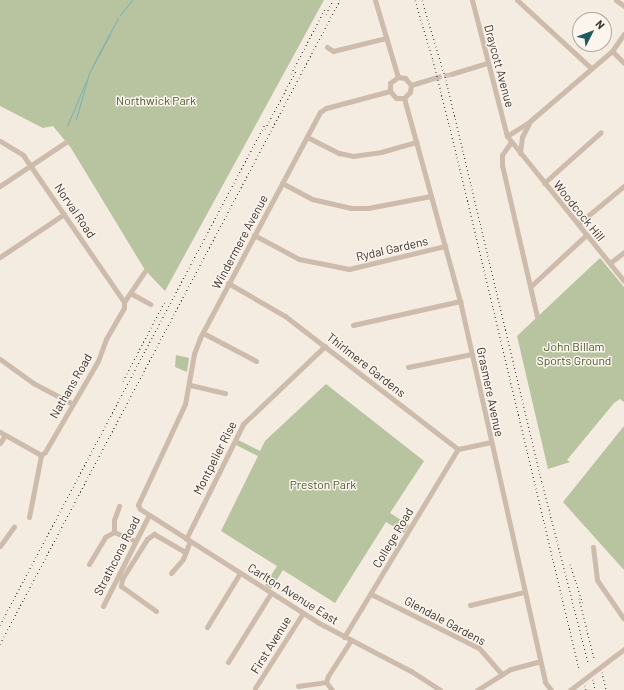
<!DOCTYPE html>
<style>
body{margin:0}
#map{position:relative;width:624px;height:690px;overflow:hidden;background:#f4ebe1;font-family:Barlow,sans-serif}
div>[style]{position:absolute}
.green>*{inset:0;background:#b8c4a0}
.stream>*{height:1px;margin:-0.5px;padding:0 0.5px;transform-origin:0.5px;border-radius:0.5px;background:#7fb0b2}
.minor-tunnel>*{height:5px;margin-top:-2.5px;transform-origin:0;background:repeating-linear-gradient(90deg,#cfc6bd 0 5px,transparent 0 7.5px)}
.minor>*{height:5px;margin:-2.5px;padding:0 2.5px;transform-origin:2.5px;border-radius:2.5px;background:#cdbbac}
.rail>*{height:1px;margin-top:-0.5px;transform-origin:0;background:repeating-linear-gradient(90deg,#3b302b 0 1px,transparent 0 4px)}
span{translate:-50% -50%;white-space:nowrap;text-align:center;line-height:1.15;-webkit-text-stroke:3px #fbf5ee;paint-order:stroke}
.street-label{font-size:12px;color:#3b302b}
.park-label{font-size:12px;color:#4a5a2e}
.north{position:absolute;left:572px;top:12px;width:40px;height:40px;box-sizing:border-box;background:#fbf5ee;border:1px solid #aea6a0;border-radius:50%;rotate:48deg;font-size:11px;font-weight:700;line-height:16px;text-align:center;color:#3b302b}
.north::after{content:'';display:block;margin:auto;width:14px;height:18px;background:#1f5a5e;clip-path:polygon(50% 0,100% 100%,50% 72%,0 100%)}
</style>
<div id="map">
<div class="green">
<div style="clip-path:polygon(0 0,324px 0,165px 291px,145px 270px,71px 148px,53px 126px,43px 128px,0 106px)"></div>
<div style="clip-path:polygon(600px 258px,624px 287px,624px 402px,620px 399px,614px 403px,567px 460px,570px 462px,548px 469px,517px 336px)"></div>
<div style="clip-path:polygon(176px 355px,189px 358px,187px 372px,175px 367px)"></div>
<div style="clip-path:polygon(326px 384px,424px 461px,390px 513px,409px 525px,404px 533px,386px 522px,335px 603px,283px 570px,271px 589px,265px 585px,277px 566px,221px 531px,258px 456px,236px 445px,238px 440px,260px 451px,265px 441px)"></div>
<div style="clip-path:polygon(624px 426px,624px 570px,563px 502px)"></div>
</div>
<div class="stream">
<div style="left:120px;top:15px;width:19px;rotate:-51deg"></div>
<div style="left:94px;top:63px;width:51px;rotate:-61.9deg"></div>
<div style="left:76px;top:119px;width:48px;rotate:-74.2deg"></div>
<div style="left:89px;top:73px;width:44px;rotate:-61.7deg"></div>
<div style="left:67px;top:126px;width:49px;rotate:-67.1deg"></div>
</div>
<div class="minor-tunnel">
<div style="left:437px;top:77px;width:14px;rotate:-12deg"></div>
</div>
<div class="minor">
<div style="left:375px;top:0;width:80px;rotate:73.4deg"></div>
<div style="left:472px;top:0;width:140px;rotate:75.6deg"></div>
<div style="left:507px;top:136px;width:186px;rotate:51.1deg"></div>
<div style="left:517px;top:0;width:100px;rotate:42.6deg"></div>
<div style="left:616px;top:0;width:10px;rotate:37deg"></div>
<div style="left:327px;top:47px;width:7px;rotate:34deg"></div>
<div style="left:333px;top:51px;width:55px;rotate:-13.8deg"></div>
<div style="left:612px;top:51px;width:17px;rotate:45deg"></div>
<div style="left:451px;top:74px;width:38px;rotate:-17deg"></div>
<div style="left:411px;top:85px;width:27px;rotate:-17deg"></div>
<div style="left:390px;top:91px;width:66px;rotate:165.1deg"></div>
<div style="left:326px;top:108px;width:7px;rotate:146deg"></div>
<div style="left:320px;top:112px;width:256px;rotate:118deg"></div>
<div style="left:200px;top:338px;width:17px;rotate:111deg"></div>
<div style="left:194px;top:354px;width:51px;rotate:100.2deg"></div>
<div style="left:185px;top:404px;width:111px;rotate:115deg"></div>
<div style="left:138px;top:505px;width:4px;rotate:63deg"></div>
<div style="left:140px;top:509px;width:212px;rotate:32.5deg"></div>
<div style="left:319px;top:623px;width:104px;rotate:27.6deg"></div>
<div style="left:411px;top:671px;width:35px;rotate:33deg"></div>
<div style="left:390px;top:91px;width:9px;rotate:49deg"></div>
<div style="left:396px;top:98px;width:8px"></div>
<div style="left:404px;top:98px;width:8px;rotate:-45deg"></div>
<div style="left:410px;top:92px;width:7px;rotate:-82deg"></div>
<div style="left:390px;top:91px;width:8px;rotate:-90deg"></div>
<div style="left:390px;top:83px;width:10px;rotate:-37deg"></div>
<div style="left:398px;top:77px;width:7px;rotate:8deg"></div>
<div style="left:405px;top:78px;width:9px;rotate:49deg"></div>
<div style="left:404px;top:98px;width:211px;rotate:74.6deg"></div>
<div style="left:460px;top:301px;width:390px;rotate:77.4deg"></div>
<div style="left:545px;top:682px;width:10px;rotate:53deg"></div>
<div style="left:507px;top:136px;width:26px;rotate:-32deg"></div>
<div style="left:529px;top:122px;width:109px;rotate:-40.5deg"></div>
<div style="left:612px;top:51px;width:21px;rotate:-55deg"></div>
<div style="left:307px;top:137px;width:36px;rotate:27deg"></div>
<div style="left:339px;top:153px;width:14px;rotate:12deg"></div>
<div style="left:353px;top:156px;width:28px;rotate:-8deg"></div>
<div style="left:381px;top:152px;width:37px;rotate:-16deg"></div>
<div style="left:0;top:141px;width:27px;rotate:31deg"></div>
<div style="left:23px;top:155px;width:178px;rotate:55.5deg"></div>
<div style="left:511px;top:142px;width:16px;rotate:125deg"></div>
<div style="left:502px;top:155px;width:10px;rotate:90deg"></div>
<div style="left:502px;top:165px;width:156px;rotate:77deg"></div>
<div style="left:520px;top:153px;width:16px;rotate:-83deg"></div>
<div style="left:522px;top:137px;width:16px;rotate:-63deg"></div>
<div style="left:282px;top:183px;width:34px;rotate:28deg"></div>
<div style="left:312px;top:199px;width:40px;rotate:13deg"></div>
<div style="left:351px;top:208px;width:17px"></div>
<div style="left:368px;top:208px;width:64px;rotate:-10.8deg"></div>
<div style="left:544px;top:183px;width:76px;rotate:-41.8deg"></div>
<div style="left:0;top:186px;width:79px;rotate:-33.7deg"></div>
<div style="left:578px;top:224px;width:60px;rotate:-39.6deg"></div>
<div style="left:254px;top:235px;width:51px;rotate:28.1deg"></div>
<div style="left:299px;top:259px;width:51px;rotate:11.3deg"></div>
<div style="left:349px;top:269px;width:99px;rotate:-13.5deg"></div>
<div style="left:0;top:257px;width:77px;rotate:-33.9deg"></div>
<div style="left:610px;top:263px;width:18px;rotate:-38deg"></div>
<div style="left:228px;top:283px;width:66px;rotate:30.1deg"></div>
<div style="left:285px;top:316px;width:218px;rotate:37.6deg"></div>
<div style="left:458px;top:449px;width:34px;rotate:-12deg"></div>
<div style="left:531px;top:286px;width:75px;rotate:-42.8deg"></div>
<div style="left:132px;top:294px;width:21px;rotate:29deg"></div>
<div style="left:353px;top:325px;width:110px;rotate:-12.6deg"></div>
<div style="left:203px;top:333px;width:60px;rotate:27.8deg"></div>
<div style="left:0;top:359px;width:41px;rotate:36deg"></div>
<div style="left:33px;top:383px;width:45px;rotate:27.7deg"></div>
<div style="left:408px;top:367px;width:65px;rotate:-11.5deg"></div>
<div style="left:190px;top:385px;width:36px;rotate:13deg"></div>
<div style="left:0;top:432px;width:47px;rotate:29.3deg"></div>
<div style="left:0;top:443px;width:9px;rotate:-58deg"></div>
<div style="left:29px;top:517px;width:63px;rotate:-79deg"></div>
<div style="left:41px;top:455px;width:5px;rotate:-37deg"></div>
<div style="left:45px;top:452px;width:105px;rotate:-59.8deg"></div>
<div style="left:98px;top:361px;width:23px;rotate:-70deg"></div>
<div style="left:106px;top:339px;width:36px;rotate:-60deg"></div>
<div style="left:124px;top:308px;width:6px;rotate:-90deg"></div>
<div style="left:124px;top:302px;width:37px;rotate:-56deg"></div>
<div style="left:114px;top:532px;width:12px;rotate:-90deg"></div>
<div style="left:114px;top:520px;width:15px;rotate:-70deg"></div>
<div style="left:186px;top:539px;width:128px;rotate:-63.6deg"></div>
<div style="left:243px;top:424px;width:113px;rotate:-43.6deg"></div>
<div style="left:0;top:546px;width:24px;rotate:-54deg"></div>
<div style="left:593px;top:547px;width:33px;rotate:83deg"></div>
<div style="left:597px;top:580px;width:47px;rotate:55.3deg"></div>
<div style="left:89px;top:564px;width:31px;rotate:-59deg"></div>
<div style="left:105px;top:537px;width:10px;rotate:-29deg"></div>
<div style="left:114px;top:532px;width:23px;rotate:23deg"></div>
<div style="left:171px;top:573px;width:18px;rotate:-49deg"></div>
<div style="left:183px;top:559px;width:19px;rotate:-69deg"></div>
<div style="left:371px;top:594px;width:121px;rotate:26.6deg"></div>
<div style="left:479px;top:648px;width:35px;rotate:49deg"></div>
<div style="left:470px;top:605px;width:56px;rotate:-13.5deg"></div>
<div style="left:103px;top:606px;width:102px;rotate:-63.2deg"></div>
<div style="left:156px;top:611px;width:43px;rotate:-144.5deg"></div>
<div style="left:121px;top:586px;width:7px;rotate:-82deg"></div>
<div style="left:122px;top:579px;width:47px;rotate:-58deg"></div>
<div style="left:147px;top:539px;width:9px;rotate:-36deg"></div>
<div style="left:154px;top:534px;width:36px;rotate:30deg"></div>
<div style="left:207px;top:627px;width:63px;rotate:-58.6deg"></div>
<div style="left:344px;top:637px;width:220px;rotate:-58.8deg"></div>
<div style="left:228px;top:662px;width:81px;rotate:-58.1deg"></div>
<div style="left:298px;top:686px;width:28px;rotate:-8deg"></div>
<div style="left:255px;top:688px;width:89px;rotate:-57.4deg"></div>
<div style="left:332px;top:690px;width:10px;rotate:-127deg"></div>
<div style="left:326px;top:682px;width:6px;rotate:-72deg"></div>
<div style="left:328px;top:676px;width:43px;rotate:-57.4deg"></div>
<div style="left:477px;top:690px;width:40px;rotate:-32deg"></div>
<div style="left:511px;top:669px;width:30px;rotate:-15deg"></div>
<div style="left:570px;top:690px;width:68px;rotate:-37.2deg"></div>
</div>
<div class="rail">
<div style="left:415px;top:0;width:63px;rotate:73.3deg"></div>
<div style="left:433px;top:60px;width:108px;rotate:76.1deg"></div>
<div style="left:459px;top:165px;width:518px;rotate:76.61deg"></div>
<div style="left:422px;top:0;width:84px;rotate:73.3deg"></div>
<div style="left:446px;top:80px;width:413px;rotate:76.6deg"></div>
<div style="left:542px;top:482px;width:186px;rotate:75.7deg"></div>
<div style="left:326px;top:14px;width:16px;rotate:-63deg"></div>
<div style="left:291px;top:74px;width:73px;rotate:-62.4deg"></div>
<div style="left:265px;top:129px;width:66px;rotate:-61.9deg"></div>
<div style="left:123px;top:381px;width:90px;rotate:-62.3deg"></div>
<div style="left:570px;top:564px;width:40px;rotate:72deg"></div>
<div style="left:579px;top:598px;width:62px;rotate:76deg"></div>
<div style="left:0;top:625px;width:567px;rotate:-62.12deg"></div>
<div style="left:0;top:644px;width:728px;rotate:-62.17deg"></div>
<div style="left:602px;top:672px;width:18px;rotate:77deg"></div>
<div style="left:593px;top:679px;width:11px;rotate:80deg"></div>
<div style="left:585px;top:685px;width:5px;rotate:79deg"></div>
</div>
<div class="street-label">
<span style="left:499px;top:66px;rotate:75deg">Draycott Avenue</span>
<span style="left:75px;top:211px;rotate:56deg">Norval Road</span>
<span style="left:579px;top:211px;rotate:51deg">Woodcock Hill</span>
<span style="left:240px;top:242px;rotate:-62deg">Windermere Avenue</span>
<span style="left:392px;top:249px;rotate:-13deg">Rydal Gardens</span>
<span style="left:366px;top:365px;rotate:38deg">Thirlmere Gardens</span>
<span style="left:71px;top:386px;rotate:-60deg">Nathans Road</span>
<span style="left:490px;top:392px;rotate:78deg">Grasmere Avenue</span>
<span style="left:215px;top:458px;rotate:-63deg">Montpelier Rise</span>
<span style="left:393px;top:538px;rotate:-59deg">College Road</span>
<span style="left:117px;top:556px;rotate:-63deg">Strathcona Road</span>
<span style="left:293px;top:594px;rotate:32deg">Carlton Avenue East</span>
<span style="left:445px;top:621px;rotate:28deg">Glendale Gardens</span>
<span style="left:271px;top:645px;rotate:-58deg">First Avenue</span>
</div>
<div class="park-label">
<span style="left:156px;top:101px">Northwick Park</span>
<span style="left:574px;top:354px">John Billam<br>Sports Ground</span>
<span style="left:323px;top:485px">Preston Park</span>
</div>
<div class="north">N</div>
</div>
